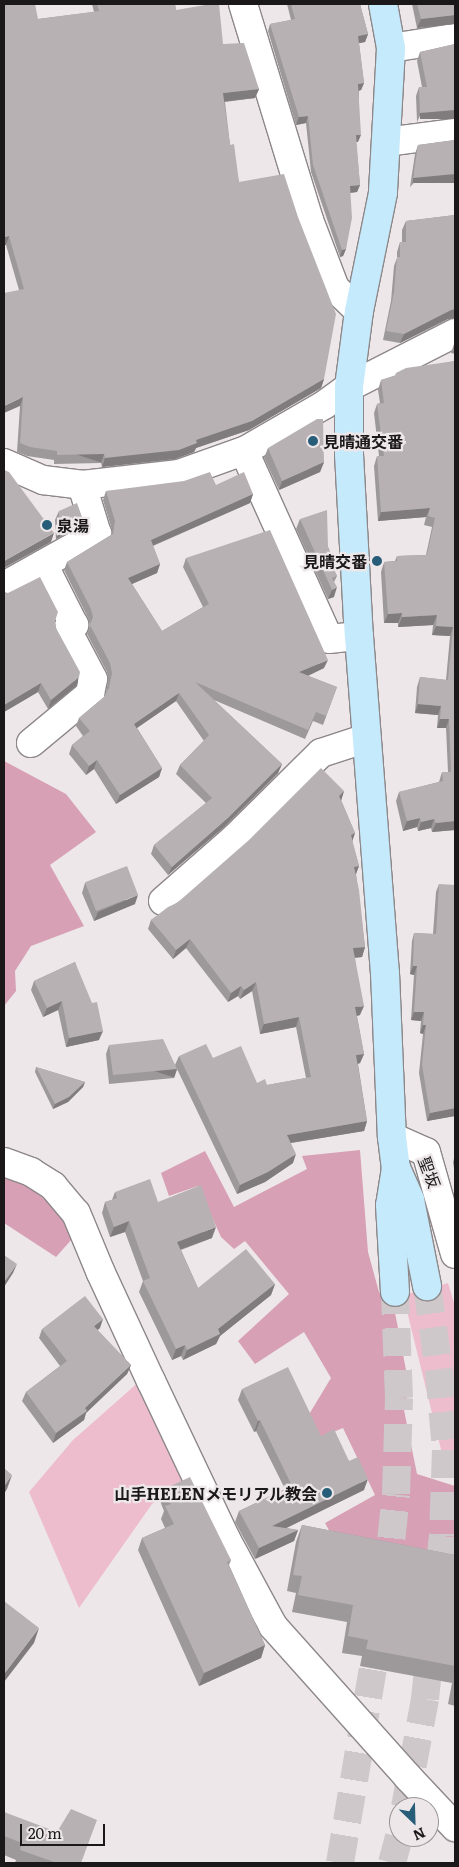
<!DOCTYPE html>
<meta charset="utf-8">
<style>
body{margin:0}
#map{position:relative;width:459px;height:1867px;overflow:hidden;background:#eee7e9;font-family:Literata,"Noto Sans JP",serif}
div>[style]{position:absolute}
.green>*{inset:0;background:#edbdcd}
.forest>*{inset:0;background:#d7a0b4}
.secondary-tunnel>*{height:28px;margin-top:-14px;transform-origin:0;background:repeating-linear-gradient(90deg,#cec8ca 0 28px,transparent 0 42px)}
.roads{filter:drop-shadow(1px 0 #8d8789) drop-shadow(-1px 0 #8d8789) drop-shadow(0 1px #8d8789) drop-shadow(0 -1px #8d8789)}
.street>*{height:28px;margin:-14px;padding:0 14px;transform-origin:14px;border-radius:14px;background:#fff}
.secondary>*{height:28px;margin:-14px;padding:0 14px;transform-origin:14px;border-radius:14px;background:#c4eafb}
.wall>*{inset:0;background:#9d989a}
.shaded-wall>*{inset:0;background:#807c7d;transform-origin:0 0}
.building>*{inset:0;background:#b7b1b3;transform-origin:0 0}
.dots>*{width:14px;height:14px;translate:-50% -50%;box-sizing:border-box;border:2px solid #eee7e9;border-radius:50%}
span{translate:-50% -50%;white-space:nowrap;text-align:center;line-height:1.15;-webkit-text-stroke:4.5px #eee7e9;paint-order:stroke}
.poi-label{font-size:16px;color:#1a1819;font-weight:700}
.left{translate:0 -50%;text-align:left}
.right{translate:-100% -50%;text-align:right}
.street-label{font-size:16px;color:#1a1819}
.frame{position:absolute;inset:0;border:5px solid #1a1819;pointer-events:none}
.north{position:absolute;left:389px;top:1797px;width:50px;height:50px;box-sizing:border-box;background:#eee7e9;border:1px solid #999496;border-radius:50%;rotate:156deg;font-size:14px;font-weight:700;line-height:20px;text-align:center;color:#1a1819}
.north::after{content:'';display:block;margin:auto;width:18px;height:22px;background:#275d78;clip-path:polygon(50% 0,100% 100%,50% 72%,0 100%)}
.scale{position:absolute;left:20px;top:1824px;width:85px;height:22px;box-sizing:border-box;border:2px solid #1a1819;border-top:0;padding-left:6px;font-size:15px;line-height:18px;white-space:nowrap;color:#1a1819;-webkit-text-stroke:4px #eee7e9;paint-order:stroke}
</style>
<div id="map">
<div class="green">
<div style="clip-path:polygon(448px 1283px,455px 1306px,455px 1472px,446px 1470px,403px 1295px)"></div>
<div style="clip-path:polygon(141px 1380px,188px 1478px,152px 1504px,79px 1608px,29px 1492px,73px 1440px)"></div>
</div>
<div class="forest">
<div style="clip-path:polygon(4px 761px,66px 794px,96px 832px,50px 865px,84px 926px,31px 946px,15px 971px,16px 991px,4px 1006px)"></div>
<div style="clip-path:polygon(360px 1150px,368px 1252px,379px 1292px,393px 1302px,410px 1391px,403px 1405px,417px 1474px,455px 1486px,455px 1555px,330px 1532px,325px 1523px,375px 1495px,343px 1428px,314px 1440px,305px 1421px,331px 1378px,304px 1332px,255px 1364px,238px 1341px,289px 1294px,245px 1241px,234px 1249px,221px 1237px,198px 1186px,169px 1196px,161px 1173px,205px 1151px,234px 1207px,307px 1169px,302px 1156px)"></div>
<div style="clip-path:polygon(4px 1176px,30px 1187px,64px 1216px,72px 1239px,56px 1257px,4px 1223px)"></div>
</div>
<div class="secondary-tunnel">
<div style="left:427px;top:1286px;width:85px;rotate:81.9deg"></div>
<div style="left:439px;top:1370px;width:80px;rotate:85deg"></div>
<div style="left:446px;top:1450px;width:86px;rotate:92deg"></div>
<div style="left:443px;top:1536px;width:52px;rotate:96.6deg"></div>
<div style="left:387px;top:1580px;width:86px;rotate:-84deg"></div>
<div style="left:396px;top:1494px;width:96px;rotate:-88.2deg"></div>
<div style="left:399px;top:1398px;width:106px;rotate:-92.2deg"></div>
<div style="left:405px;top:1807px;width:110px;rotate:-79.5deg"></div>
<div style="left:425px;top:1699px;width:58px;rotate:-84.1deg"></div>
<div style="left:340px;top:1863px;width:233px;rotate:-80.4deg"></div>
<div style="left:392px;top:1863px;width:27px;rotate:-75deg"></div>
</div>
<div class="roads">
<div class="street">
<div style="left:243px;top:4px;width:226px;rotate:73deg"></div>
<div style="left:309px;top:220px;width:73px;rotate:69.1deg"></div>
<div style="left:335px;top:288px;width:33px;rotate:44deg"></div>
<div style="left:391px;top:48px;width:65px;rotate:-8.9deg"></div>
<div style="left:386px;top:142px;width:70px;rotate:-7.4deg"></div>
<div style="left:244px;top:451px;width:206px;rotate:65.7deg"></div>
<div style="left:329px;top:639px;width:30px;rotate:-6deg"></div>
<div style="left:4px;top:463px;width:43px;rotate:23.6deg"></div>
<div style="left:43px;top:480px;width:39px;rotate:7deg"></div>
<div style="left:82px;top:485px;width:98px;rotate:-6.5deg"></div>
<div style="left:179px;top:474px;width:71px;rotate:-19.7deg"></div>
<div style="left:246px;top:450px;width:90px;rotate:-30deg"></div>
<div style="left:324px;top:405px;width:31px;rotate:-36deg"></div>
<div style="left:349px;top:387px;width:119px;rotate:-27deg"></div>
<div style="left:4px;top:586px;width:107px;rotate:-29.2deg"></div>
<div style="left:97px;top:534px;width:51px;rotate:-107deg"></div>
<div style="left:31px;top:743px;width:77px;rotate:-39.7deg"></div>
<div style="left:90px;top:694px;width:15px;rotate:-79deg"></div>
<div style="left:93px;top:679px;width:55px;rotate:-118deg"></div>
<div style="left:67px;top:630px;width:9px;rotate:-36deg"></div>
<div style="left:74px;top:625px;width:68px;rotate:-116.9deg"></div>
<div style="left:163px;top:901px;width:96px;rotate:-41.2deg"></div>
<div style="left:235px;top:838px;width:121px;rotate:-44.7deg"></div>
<div style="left:321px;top:753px;width:48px;rotate:-18.1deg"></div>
<div style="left:392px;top:1137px;width:37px;rotate:24deg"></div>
<div style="left:426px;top:1152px;width:106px;rotate:74.1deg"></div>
<div style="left:4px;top:1162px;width:29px;rotate:20deg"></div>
<div style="left:31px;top:1172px;width:26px;rotate:32deg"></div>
<div style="left:53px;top:1186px;width:35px;rotate:50deg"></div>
<div style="left:76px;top:1213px;width:65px;rotate:67.4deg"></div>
<div style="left:101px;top:1273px;width:119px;rotate:65.2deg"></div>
<div style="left:151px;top:1381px;width:175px;rotate:64.6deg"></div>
<div style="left:226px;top:1539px;width:99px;rotate:61.6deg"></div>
<div style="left:273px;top:1626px;width:203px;rotate:48.2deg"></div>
<div style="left:408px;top:1777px;width:69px;rotate:46.8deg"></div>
</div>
<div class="secondary">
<div style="left:383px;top:4px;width:45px;rotate:79.7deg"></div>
<div style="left:391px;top:48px;width:145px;rotate:93.2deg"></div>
<div style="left:383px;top:193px;width:120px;rotate:101.5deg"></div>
<div style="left:359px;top:311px;width:77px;rotate:97.5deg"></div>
<div style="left:349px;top:387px;width:67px;rotate:90deg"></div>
<div style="left:349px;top:454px;width:182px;rotate:86.9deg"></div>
<div style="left:359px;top:636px;width:338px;rotate:85.6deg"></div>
<div style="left:385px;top:973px;width:164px;rotate:87.6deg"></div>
<div style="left:392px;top:1137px;width:31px;rotate:83deg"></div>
<div style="left:396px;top:1168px;width:37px;rotate:99deg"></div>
<div style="left:390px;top:1205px;width:87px;rotate:86.7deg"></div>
<div style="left:396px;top:1168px;width:35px;rotate:66deg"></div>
<div style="left:410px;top:1200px;width:88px;rotate:78.8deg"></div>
</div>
</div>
<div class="wall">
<div style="clip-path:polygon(92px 4px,175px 4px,176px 10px,223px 44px,259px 89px,255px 98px,225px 102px,230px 145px,239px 182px,324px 379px,321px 388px,249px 430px,196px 448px,194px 452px,175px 459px,102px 467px,101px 463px,54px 464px,54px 460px,27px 456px,17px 452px,20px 406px,19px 290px,6px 245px,38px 19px,94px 12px)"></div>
<div style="clip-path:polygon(287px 4px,360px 4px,368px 34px,365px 42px,359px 43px,364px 83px,361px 90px,359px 91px,358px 142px,356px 142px,360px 185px,357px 192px,350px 193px,346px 249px,343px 256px,340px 257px,311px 172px,306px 123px,296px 125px,268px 31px,270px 24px,291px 20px)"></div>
<div style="clip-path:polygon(412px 4px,455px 4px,455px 24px,417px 28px)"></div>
<div style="clip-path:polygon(455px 44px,417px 122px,416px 96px,419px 87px,422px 87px,417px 61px,420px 52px)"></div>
<div style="clip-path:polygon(455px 140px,410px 187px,415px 154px,418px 145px)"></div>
<div style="clip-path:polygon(455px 215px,455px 318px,448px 319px,400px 343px,383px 340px,391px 301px,394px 266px,397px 258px,397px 252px,400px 242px,402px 242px,402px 230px,406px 221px)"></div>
<div style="clip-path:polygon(455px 343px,455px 354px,451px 353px,454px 344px)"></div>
<div style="clip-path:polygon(455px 361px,455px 830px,432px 832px,431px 828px,418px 831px,417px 827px,403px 831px,396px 801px,399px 792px,439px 782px,442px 772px,448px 772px,446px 728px,437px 728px,438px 715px,415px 713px,417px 687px,420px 677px,446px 680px,450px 636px,432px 635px,433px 625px,398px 627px,398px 623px,384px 623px,381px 572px,384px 562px,395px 561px,397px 556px,426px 555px,432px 527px,424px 525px,426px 517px,378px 521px,374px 466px,377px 456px,379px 456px,374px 413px,377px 404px,380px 403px,378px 390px,381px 380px,395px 376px,396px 373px)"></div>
<div style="clip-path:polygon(268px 448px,324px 462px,320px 472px,279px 490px,264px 458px)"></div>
<div style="clip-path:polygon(216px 485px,253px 494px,250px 503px,153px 546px,160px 564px,157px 573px,132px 584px,162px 631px,203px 607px,183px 567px,186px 558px,324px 668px,308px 676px,337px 687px,323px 725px,313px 721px,305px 739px,214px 700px,282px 764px,278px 773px,224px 827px,168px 875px,151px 854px,154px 845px,206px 803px,176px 774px,180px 765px,204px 741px,176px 701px,137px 728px,162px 768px,159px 777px,116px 804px,94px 769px,86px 775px,69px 754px,72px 745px,83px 736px,76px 726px,79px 718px,104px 697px,106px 692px,108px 681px,107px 672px,87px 634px,90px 625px,88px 618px,64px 570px,67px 562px,111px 535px,112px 530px,103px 500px,106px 491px)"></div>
<div style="clip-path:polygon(59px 511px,82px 517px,78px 527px,56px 539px,55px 520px)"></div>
<div style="clip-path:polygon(300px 519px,328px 547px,332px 556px,330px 562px,337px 576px,334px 582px,334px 597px,328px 599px,296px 529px)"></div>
<div style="clip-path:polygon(4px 592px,55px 621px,56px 628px,76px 686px,48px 709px,38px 692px,4px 712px)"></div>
<div style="clip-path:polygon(344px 791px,341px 800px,355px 833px,352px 841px,359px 866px,356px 874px,365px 947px,362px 957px,355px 958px,360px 1015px,357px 1016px,364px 1054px,360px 1063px,358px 1064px,367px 1121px,364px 1131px,291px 1143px,293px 1163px,265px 1182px,237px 1194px,177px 1069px,174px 1078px,109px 1084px,106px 1054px,109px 1045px,175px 1065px,179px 1056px,213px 1058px,257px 1083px,267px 1085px,306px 1078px,296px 1027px,260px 1034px,252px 991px,240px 999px,238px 996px,228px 1002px,186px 948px,173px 959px,148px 929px,151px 920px)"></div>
<div style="clip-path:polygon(85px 883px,135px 904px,94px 921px,82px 893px)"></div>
<div style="clip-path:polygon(439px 884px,455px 1116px,427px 1121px,419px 1073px,423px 1034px,420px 1033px,421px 1021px,411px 1020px,414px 975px,410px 974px,412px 941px,414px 933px,433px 934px,436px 892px)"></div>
<div style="clip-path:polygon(75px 962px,99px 1040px,66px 1047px,58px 1010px,43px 1017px,31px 990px,34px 981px)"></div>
<div style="clip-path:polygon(36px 1067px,85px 1082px,83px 1087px,68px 1102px,53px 1109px,35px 1072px)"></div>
<div style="clip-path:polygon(455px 1155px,455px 1174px,453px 1162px)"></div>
<div style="clip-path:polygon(115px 1192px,158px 1202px,212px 1238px,181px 1250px,198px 1288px,275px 1284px,271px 1295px,220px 1336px,216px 1344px,183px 1360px,181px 1356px,172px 1360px,139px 1292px,143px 1281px,125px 1232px,110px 1237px,102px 1213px,105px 1202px,112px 1200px)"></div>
<div style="clip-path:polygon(100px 1328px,97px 1330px,131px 1365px,127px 1374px,86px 1413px,84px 1420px,53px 1443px,22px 1401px,26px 1392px,60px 1366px,39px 1338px,42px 1329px)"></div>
<div style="clip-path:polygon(242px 1389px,321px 1436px,349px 1461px,364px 1490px,286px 1528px,298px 1530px,294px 1541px,255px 1559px,235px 1522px,239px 1511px,285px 1489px,256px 1431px,254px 1432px,238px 1400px)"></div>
<div style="clip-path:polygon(164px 1489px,231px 1560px,229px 1565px,265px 1645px,261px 1658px,199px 1686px,138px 1550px,142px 1538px,165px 1528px,161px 1519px,164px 1511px,160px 1501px)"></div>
<div style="clip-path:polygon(302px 1525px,455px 1555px,455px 1706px,448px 1704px,452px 1683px,360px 1666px,362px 1656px,342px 1653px,347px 1622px,292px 1612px,296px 1593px,287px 1591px,296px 1542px)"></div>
<div style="clip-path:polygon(4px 1812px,81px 1863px,15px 1863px,16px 1860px,4px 1855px)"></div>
</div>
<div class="shaded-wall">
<div style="clip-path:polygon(455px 15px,455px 24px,417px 28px,421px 19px)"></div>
<div style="clip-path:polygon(368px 34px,365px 42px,355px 44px,358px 36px)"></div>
<div style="clip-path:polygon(364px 83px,361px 90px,356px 91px,358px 84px)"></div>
<div style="clip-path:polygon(259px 89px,255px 98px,220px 102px,223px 93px)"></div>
<div style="left:455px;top:110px;width:9px;height:35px;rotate:90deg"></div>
<div style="clip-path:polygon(308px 116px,306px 123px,296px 125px,299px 117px)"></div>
<div style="clip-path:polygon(356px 135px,361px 135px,358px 142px,353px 142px)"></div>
<div style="left:455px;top:174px;width:9px;height:42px;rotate:90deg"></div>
<div style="clip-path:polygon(360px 185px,357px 192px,347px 193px,350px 186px)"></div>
<div style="clip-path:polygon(9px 236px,6px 245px,4px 245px,4px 237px)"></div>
<div style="clip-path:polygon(346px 249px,343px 256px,340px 257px,342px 250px)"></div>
<div style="clip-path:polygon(455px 309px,455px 318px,448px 319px,400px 343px,404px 334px,451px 310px)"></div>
<div style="clip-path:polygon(324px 379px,321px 388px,249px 430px,196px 448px,194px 452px,175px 459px,102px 467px,105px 458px,196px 440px)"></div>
<div style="clip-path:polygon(23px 397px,20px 406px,4px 413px,4px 406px)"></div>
<div style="left:104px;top:454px;width:9px;height:47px;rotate:108deg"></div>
<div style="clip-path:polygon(324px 462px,320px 472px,279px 490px,282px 481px)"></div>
<div style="clip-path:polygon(253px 494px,250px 503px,147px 548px,151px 540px)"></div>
<div style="clip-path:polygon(430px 508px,426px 517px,378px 521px,381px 512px)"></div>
<div style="clip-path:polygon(82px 517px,78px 527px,56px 539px,59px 530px)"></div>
<div style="clip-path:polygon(54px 533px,51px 542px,4px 568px,4px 561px)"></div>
<div style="clip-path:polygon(160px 564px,157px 573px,125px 587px,128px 578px)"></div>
<div style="clip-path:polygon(337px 587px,334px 597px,328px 599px,332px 590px)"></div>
<div style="clip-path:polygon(402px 613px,398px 623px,384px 623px,388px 614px)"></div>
<div style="clip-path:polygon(437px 615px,433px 625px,398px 627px,402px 617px)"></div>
<div style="clip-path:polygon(436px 626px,453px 627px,450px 636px,432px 635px)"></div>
<div style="clip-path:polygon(328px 660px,324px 668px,296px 681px,299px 672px)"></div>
<div style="clip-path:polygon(79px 677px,76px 686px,48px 709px,51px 700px)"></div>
<div style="clip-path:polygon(41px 683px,38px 692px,4px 712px,4px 705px)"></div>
<div style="clip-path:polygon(179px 693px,176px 701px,131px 732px,134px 724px)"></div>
<div style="clip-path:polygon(418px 704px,441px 706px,438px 715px,415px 713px)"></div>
<div style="clip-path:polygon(440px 719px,449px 719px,446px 728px,437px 728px)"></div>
<div style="clip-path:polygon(97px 760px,94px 769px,86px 775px,89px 766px)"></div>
<div style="clip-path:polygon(282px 764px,278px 773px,224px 827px,168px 875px,172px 867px)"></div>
<div style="clip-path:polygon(162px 768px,159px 777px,116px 804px,120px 795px)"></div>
<div style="clip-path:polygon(344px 791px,341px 801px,339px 796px)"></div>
<div style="clip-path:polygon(420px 818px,417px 827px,403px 831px,407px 821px)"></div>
<div style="clip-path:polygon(434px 819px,431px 828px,418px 831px,421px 822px)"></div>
<div style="clip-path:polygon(455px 821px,455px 830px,432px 832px,436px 823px)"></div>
<div style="clip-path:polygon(355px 833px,352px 842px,351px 835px)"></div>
<div style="clip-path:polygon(359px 866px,355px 876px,354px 867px)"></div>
<div style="clip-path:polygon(138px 895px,135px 904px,94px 921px,98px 912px)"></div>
<div style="clip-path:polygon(190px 939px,186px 948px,173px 959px,176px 950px)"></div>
<div style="clip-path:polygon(365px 947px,362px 957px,349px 958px,353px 948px)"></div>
<div style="clip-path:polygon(413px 966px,417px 966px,414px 975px,410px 974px)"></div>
<div style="clip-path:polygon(256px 982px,252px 991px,240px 999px,244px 990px)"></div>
<div style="clip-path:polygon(241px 986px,238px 996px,228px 1002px,231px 993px)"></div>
<div style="clip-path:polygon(62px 1001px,58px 1010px,43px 1017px,47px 1008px)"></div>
<div style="clip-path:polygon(364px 1006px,360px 1015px,352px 1017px,355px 1007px)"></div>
<div style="clip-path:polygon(414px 1012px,424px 1012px,421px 1021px,411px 1020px)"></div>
<div style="clip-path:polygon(299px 1017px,296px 1027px,260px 1034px,264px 1024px)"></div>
<div style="clip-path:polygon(423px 1025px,426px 1025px,423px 1034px,420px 1033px)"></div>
<div style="clip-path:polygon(103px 1031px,99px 1040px,66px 1047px,69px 1038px)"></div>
<div style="clip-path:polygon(364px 1054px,360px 1063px,353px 1065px,356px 1055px)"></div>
<div style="left:177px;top:1069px;width:9px;height:64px;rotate:108deg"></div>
<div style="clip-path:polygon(85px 1082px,83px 1087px,68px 1102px,53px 1109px,55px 1104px)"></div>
<div style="clip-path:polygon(455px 1108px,455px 1116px,427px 1121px,430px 1113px)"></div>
<div style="clip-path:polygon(367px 1121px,364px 1131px,284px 1144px,287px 1135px)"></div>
<div style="clip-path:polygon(296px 1154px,293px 1163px,265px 1182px,237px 1194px,240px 1185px)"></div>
<div style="clip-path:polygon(129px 1221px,125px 1232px,110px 1237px,114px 1227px)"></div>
<div style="clip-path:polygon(216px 1227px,212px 1238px,173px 1252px,177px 1242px)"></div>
<div style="clip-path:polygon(17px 1264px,13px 1273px,4px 1287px,4px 1282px)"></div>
<div style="clip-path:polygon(275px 1284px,271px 1295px,220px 1336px,216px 1344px,183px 1360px,187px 1350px,218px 1329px)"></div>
<div style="clip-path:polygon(103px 1319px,100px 1328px,90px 1336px,94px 1326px)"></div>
<div style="clip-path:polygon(185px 1345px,181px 1356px,172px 1360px,176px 1349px)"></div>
<div style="clip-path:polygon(131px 1365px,127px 1374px,86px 1413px,84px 1420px,53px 1443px,56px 1433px,85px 1408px)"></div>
<div style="clip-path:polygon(260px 1420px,256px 1431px,254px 1432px,258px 1421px)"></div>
<div style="clip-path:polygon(12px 1475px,7px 1489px,4px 1494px,4px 1486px)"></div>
<div style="clip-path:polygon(368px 1479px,364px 1490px,268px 1537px,272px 1526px)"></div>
<div style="clip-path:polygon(298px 1530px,294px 1541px,255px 1559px,259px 1548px)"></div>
<div style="clip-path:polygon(39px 1628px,34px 1643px,4px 1682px,4px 1674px)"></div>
<div style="clip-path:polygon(265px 1645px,261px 1658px,199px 1686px,204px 1673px)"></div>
</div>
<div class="building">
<div style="clip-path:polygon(4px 4px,35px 4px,38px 19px,99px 11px,97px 4px,175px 4px,176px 10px,211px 4px,219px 4px,223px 44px,244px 43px,259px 89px,223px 93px,230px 145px,234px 144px,239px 182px,284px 174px,298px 217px,336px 314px,324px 379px,252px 421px,196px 440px,197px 443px,179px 450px,105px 458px,104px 454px,57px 455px,57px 451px,30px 447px,20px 443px,23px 397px,4px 406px,4px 293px,24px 289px,9px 236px,4px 237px)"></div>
<div style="clip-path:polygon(291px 4px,360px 4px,368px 34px,358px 36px,364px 83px,358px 84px,361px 135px,356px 135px,360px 185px,350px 186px,352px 218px,346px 249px,342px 250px,313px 165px,308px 116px,299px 117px,270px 24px,295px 19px)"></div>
<div style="clip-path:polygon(417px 4px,455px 4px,455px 15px,421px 19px)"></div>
<div style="clip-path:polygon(455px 44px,455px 110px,420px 113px,419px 87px,427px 87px,420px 52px)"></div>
<div style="clip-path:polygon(455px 140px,455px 174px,413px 178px,418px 145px)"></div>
<div style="clip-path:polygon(455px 215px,455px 309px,451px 310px,404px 334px,386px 331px,394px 292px,397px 257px,400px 257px,400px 242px,406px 242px,406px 221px)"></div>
<div style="clip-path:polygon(455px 361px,455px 821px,436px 823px,434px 819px,421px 822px,420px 818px,407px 821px,399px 792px,443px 781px,442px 772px,451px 772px,449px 719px,440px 719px,441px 706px,418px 704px,420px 677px,448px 680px,453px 627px,436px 626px,437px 615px,402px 617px,402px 613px,388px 614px,384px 562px,397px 561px,397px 556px,427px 555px,435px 518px,428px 516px,430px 508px,381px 512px,377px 456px,384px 456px,377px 404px,384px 403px,381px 380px,396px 375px,396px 373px,406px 368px)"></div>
<div style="clip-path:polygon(317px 419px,323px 419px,324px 462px,282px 481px,268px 448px)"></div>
<div style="clip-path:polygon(4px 470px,9px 472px,54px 533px,4px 561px)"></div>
<div style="clip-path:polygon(210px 472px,216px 485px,244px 472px,253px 494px,151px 540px,160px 564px,128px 578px,162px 631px,209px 604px,186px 558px,270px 530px,328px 660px,299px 672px,337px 687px,326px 716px,316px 712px,308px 730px,195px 682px,282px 764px,228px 818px,172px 867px,154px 845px,212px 798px,180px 765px,209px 735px,179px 693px,134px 724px,162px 768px,120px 795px,97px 760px,89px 766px,72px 745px,90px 731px,79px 718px,104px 697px,109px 688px,112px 673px,110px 663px,90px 625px,93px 617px,91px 609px,67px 562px,113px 534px,115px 521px,106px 491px,184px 481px)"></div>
<div style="clip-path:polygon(77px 503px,82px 517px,59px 530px,59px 511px)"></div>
<div style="clip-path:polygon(327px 510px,328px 547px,332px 556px,328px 558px,337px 576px,332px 578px,337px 587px,332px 590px,300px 519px)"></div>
<div style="clip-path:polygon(40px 577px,58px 612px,55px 621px,56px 628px,80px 672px,79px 677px,51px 700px,41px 683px,4px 705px,4px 592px,8px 593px)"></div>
<div style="clip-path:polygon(321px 768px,344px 791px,339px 796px,355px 833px,351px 835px,359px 866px,354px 867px,359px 890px,365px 947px,353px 948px,364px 1006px,355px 1007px,364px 1054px,356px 1055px,367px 1121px,287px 1135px,296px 1154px,268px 1172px,240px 1185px,179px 1056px,206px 1044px,213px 1058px,241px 1046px,257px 1083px,265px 1079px,267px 1085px,311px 1077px,299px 1017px,264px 1024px,256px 982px,244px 990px,241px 986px,231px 993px,190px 939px,176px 950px,151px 920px,168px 907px,177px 903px,249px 840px)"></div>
<div style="left:127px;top:866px;width:31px;height:45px;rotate:69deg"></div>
<div style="clip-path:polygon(439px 884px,455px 885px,455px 1108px,430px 1113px,422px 1065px,426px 1025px,423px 1025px,424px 1012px,414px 1012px,417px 966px,413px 966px,414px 933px,436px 934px)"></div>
<div style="clip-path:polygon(75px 962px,92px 1003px,97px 1002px,103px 1031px,69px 1038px,62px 1001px,47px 1008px,34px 981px)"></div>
<div style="clip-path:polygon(163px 1039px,177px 1069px,113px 1075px,109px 1045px)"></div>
<div style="clip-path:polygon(36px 1067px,85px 1082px,69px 1097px,55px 1104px)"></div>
<div style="clip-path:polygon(150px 1179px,158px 1202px,201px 1185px,216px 1227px,177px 1242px,198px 1288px,246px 1249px,275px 1284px,218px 1329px,220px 1334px,187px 1350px,185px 1345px,176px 1349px,143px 1281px,150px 1278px,129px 1221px,114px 1227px,105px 1202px,117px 1198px,115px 1192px)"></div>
<div style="clip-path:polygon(4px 1255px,17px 1264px,4px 1282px)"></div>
<div style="clip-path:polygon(85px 1296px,103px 1319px,94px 1326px,131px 1365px,85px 1408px,87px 1411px,56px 1433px,26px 1392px,67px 1361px,42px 1329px)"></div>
<div style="clip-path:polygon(288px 1367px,321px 1436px,334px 1429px,349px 1461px,358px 1457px,368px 1479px,272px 1526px,298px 1530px,259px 1548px,239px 1511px,292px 1486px,260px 1420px,258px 1421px,242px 1389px)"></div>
<div style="clip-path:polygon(4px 1468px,12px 1475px,4px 1486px)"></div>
<div style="clip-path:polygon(190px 1477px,231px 1560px,227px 1562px,265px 1645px,204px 1673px,142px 1538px,174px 1524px,165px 1506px,171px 1504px,164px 1489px)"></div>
<div style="clip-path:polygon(302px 1525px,455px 1555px,455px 1666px,366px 1649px,368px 1640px,348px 1636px,353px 1605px,298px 1595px,302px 1576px,293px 1575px)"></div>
<div style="clip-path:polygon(4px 1601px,39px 1628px,4px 1674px)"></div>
<div style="clip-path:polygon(71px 1809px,97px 1820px,81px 1863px,57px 1863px,20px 1850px,22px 1843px,4px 1836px,4px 1812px,57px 1832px)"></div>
</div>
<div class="dots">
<div style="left:313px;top:441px;background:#275d78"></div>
<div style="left:47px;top:525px;background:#275d78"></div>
<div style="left:377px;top:561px;background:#275d78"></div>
<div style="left:327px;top:1493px;background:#275d78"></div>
</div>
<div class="poi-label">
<span class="left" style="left:323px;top:441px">見晴通交番</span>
<span class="left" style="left:57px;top:525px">泉湯</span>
<span class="right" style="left:367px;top:561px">見晴交番</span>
<span class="right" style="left:317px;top:1493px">山手HELENメモリアル教会</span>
</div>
<div class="street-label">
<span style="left:430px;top:1172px;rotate:69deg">聖坂</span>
</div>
<div class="frame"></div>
<div class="north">N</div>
<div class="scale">20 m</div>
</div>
